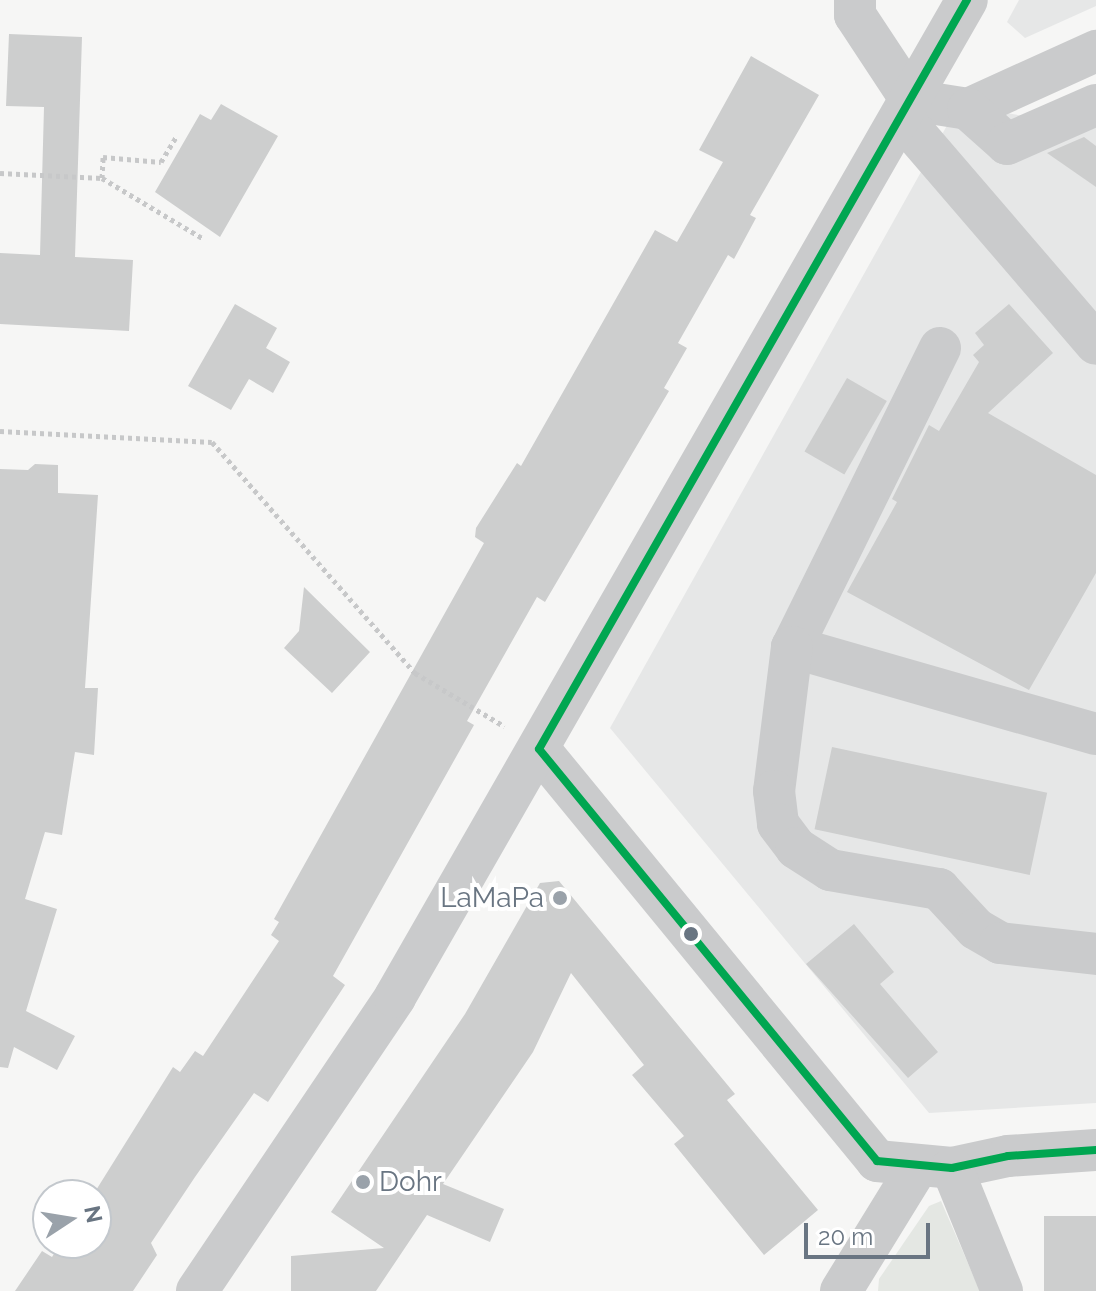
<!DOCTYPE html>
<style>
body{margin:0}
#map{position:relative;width:1096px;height:1291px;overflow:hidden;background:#f6f6f5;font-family:Raleway,sans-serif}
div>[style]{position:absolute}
.built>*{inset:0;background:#e6e7e7}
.green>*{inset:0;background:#e4e7e3}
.building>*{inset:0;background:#cdcece;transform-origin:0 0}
.path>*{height:5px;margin-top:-2.5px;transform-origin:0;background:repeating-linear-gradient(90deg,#c7c8c9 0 4px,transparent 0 8px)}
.minor>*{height:42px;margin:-21px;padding:0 21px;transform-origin:21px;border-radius:21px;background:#cacbcc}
.bus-1>*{height:8px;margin:-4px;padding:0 4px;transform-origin:4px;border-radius:4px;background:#00a651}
.dots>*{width:22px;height:22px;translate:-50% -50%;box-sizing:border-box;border:4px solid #fff;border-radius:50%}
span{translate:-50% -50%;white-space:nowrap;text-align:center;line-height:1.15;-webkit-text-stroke:8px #fff;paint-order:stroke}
.poi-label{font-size:28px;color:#697582}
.right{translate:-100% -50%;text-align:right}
.left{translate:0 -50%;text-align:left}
.north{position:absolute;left:32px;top:1179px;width:80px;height:80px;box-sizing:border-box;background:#fff;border:2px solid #c3c8cd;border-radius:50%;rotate:78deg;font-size:22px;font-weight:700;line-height:32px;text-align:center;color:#697582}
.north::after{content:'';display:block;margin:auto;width:28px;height:36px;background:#9aa2aa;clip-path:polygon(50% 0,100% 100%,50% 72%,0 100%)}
.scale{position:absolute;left:804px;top:1223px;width:126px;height:36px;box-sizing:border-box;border:4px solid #697582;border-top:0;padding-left:10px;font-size:24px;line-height:28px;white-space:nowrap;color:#697582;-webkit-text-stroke:6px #fff;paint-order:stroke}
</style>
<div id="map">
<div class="built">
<div style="clip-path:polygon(1019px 0,1096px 0,1096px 6px,1025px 38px,1007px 22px)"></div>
<div style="clip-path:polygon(1096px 85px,1096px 1103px,929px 1113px,610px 728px,959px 104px,1028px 117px)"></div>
</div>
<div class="green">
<div style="clip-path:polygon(941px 1201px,980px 1291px,878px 1291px,879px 1279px,929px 1206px)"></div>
</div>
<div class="building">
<div style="clip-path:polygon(9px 34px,82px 37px,75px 257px,133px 260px,129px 331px,0 324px,0 253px,40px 255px,44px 107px,6px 106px)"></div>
<div style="clip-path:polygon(751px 56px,819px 95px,750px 215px,756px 218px,734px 259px,728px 255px,678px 343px,687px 348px,664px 388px,669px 391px,545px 602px,537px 597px,467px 721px,474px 725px,333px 976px,345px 985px,268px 1102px,254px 1093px,195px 1177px,151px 1243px,157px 1255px,133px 1291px,15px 1291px,42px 1251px,52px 1257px,61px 1243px,96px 1243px,93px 1195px,173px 1067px,180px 1072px,195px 1051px,203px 1056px,279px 941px,271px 935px,279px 922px,274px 919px,484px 543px,475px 537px,476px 528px,517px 463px,521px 466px,655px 230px,677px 242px,723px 162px,699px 150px)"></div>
<div style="clip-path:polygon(221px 104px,278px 136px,220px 237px,155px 192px,200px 114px,211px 120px)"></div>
<div style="clip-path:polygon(1084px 137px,1096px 146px,1096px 187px,1047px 153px)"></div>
<div style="clip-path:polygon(235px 304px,277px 328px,266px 348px,290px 362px,273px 393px,249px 379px,231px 410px,188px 386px)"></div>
<div style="clip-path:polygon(1009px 304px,1053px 353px,988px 413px,1096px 475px,1096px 573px,1029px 690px,847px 592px,897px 502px,892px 499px,929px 425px,939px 431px,979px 362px,973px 355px,984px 345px,975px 333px)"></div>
<div style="left:847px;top:378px;width:46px;height:85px;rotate:30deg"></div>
<div style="clip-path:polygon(35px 464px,58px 465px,58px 493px,98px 495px,85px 688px,98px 688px,94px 755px,75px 752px,62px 835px,45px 832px,25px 899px,57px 909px,26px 1011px,75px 1036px,57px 1070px,14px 1047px,8px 1068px,0 1067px,0 469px,28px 470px)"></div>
<div style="clip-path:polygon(304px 587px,370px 652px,332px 693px,284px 648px,299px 631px)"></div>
<div style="left:832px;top:747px;width:220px;height:84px;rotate:12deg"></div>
<div style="clip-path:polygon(559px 881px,735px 1094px,727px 1100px,818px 1210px,764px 1255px,674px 1144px,684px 1136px,632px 1075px,644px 1065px,571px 973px,533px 1052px,443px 1184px,504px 1209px,490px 1242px,427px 1215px,376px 1291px,291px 1291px,291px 1256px,384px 1248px,331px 1212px,465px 1014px,540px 883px)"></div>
<div style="clip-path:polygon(854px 924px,894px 972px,880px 984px,938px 1052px,908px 1078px,806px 964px)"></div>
<div style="left:1096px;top:1216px;width:75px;height:52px;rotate:90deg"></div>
</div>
<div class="path">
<div style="left:0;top:173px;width:102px;rotate:2.8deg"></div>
<div style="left:102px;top:178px;width:119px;rotate:30.9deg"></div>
<div style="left:102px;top:178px;width:21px;rotate:-87deg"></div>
<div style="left:103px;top:157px;width:58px;rotate:4.9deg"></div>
<div style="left:161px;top:162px;width:31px;rotate:-59deg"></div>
<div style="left:0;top:431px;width:212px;rotate:3deg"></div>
<div style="left:212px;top:442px;width:308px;rotate:48.7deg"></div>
<div style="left:415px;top:673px;width:104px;rotate:30.8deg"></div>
</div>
<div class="minor">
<div style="left:855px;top:0;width:15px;rotate:90deg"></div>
<div style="left:855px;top:15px;width:102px;rotate:56.6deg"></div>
<div style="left:911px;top:100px;width:58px;rotate:9deg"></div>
<div style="left:968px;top:109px;width:141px;rotate:-24.4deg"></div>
<div style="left:968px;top:109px;width:52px;rotate:41.9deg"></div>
<div style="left:1007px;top:144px;width:97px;rotate:-23.7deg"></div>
<div style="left:901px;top:117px;width:299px;rotate:49.3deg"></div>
<div style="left:940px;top:348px;width:334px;rotate:116.3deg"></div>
<div style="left:792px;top:647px;width:316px;rotate:16deg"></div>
<div style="left:792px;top:647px;width:145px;rotate:97.1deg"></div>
<div style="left:774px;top:791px;width:33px;rotate:83deg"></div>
<div style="left:778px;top:824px;width:30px;rotate:53deg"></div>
<div style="left:796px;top:848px;width:40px;rotate:32.9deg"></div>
<div style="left:830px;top:870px;width:111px;rotate:9.9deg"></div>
<div style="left:939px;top:889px;width:54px;rotate:47.2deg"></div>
<div style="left:976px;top:929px;width:28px;rotate:30deg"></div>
<div style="left:1000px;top:943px;width:97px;rotate:6.5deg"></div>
<div style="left:539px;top:749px;width:533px;rotate:50.63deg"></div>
<div style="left:877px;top:1161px;width:75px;rotate:5.3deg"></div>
<div style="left:952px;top:1168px;width:57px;rotate:-12.1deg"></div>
<div style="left:1008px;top:1156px;width:88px;rotate:-3.9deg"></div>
<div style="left:952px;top:1168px;width:133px;rotate:67.9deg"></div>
<div style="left:197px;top:1291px;width:354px;rotate:-56deg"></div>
<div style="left:395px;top:997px;width:1149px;rotate:-60.16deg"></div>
<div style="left:841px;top:1291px;width:143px;rotate:-58.4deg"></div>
</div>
<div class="bus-1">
<div style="left:539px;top:749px;width:863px;rotate:-60.26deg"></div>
<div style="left:539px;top:749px;width:533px;rotate:50.63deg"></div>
<div style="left:877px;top:1161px;width:75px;rotate:5.3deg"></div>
<div style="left:952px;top:1168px;width:57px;rotate:-12.1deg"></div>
<div style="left:1008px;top:1156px;width:88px;rotate:-3.9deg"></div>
</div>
<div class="dots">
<div style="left:560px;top:898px;background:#9aa2aa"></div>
<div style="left:691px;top:934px;background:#697582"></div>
<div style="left:363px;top:1182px;background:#9aa2aa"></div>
</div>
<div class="poi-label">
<span class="right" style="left:544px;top:898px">LaMaPa</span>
<span class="left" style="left:379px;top:1182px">Dohr</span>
</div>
<div class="north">N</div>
<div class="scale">20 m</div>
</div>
